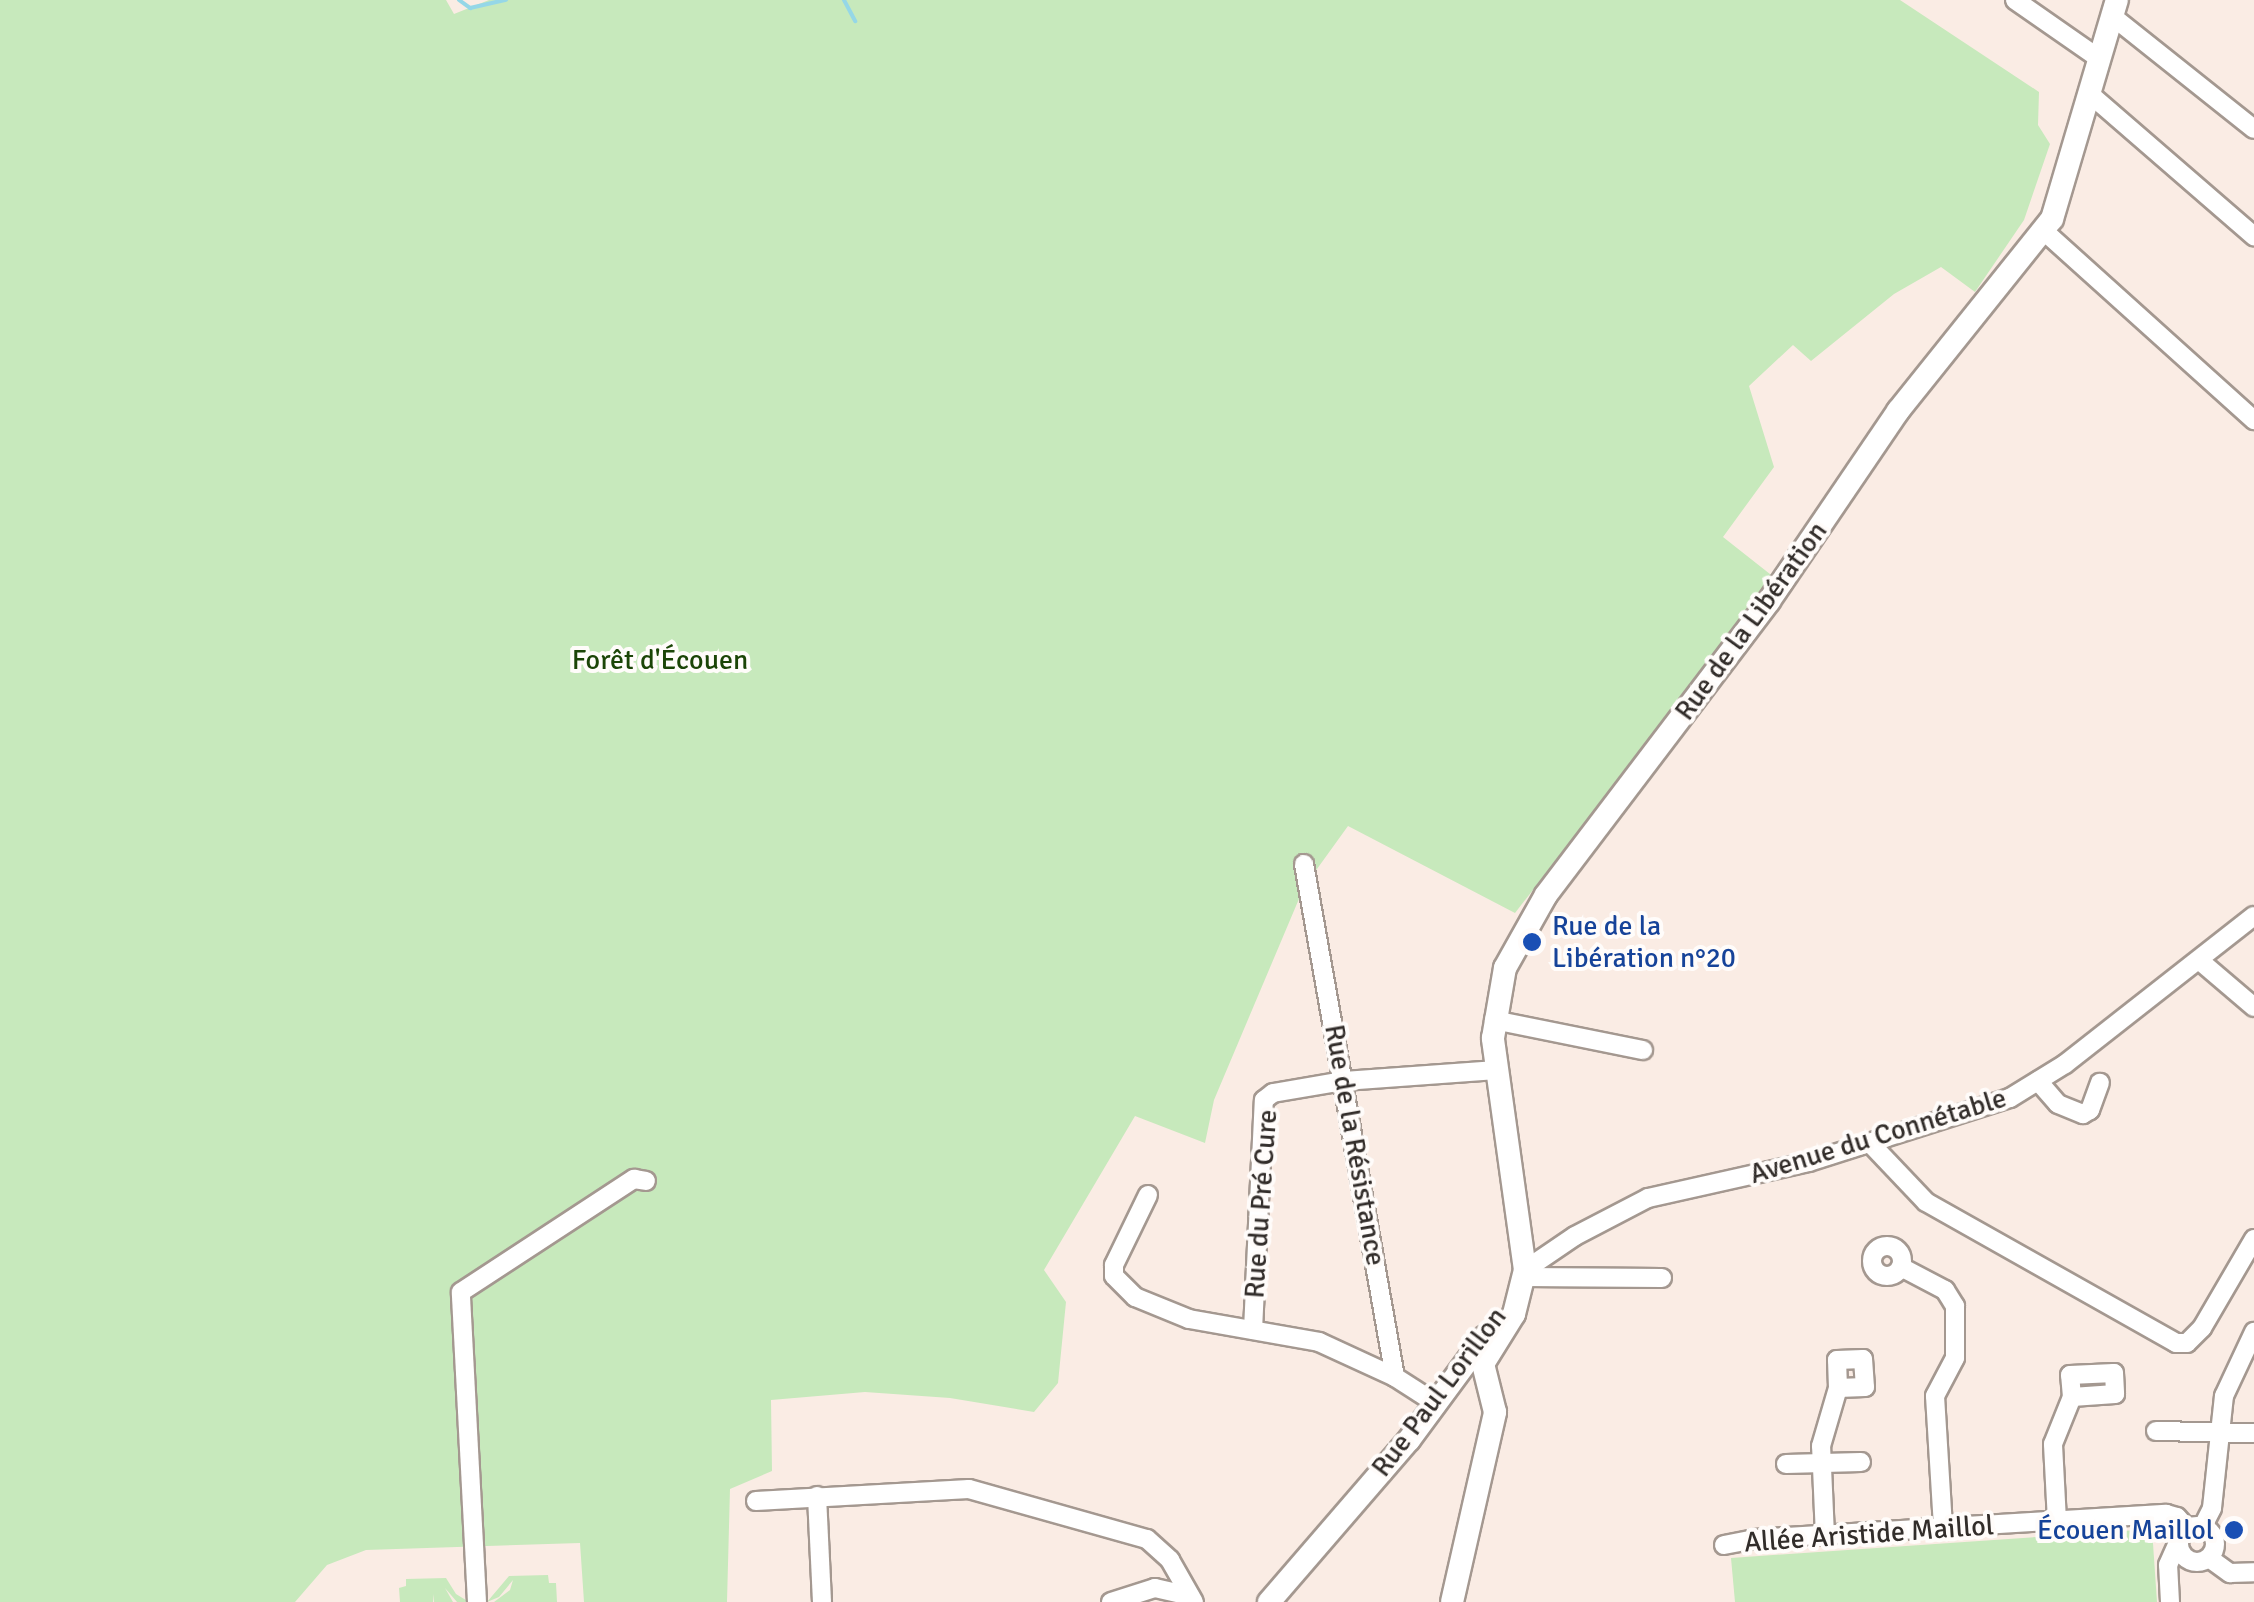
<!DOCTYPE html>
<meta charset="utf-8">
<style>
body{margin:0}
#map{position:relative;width:2254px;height:1602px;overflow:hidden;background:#faece4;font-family:Signika,sans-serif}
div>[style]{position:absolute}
.green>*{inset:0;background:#c7e9bc}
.stream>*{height:4px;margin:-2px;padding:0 2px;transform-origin:2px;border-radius:2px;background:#95d7e7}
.roads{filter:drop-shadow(2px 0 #a49890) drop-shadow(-2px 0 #a49890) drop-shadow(0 2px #a49890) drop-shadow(0 -2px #a49890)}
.street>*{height:18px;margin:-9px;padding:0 9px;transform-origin:9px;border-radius:9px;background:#fff}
.street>.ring{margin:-9px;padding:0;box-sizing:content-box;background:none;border:18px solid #fff;border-radius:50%}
.secondary>*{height:22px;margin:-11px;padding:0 11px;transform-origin:11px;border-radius:11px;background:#fff}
.dots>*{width:28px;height:28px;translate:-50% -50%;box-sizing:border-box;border:5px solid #fffcfa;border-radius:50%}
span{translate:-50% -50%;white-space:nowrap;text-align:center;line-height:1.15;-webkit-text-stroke:8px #fffcfa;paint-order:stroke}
.street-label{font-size:28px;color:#322d2a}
.park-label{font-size:28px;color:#1b4507}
.transit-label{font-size:28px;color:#164399}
.left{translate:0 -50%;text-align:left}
.right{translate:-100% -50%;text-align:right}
</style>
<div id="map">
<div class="green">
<div style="clip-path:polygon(0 0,446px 0,454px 14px,489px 0,1900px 0,2039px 92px,2038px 125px,2050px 144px,2024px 220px,1975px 292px,1941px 267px,1894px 294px,1811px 361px,1793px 345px,1749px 386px,1774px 467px,1723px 537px,1775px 578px,1515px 913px,1348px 826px,1304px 887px,1214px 1100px,1205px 1143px,1135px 1116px,1044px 1270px,1066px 1302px,1058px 1383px,1034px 1412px,950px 1398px,865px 1392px,771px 1400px,772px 1471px,730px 1489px,727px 1602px,584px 1602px,580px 1543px,366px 1550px,327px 1565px,295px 1602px,0 1602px)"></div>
<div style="clip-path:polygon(2152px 1529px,2157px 1602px,1735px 1602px,1731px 1558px)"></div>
<div style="clip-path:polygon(548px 1575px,549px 1583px,556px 1583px,557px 1602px,494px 1602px,510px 1590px,513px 1580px,499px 1597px,487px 1602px,509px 1576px)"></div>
<div style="clip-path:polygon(446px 1578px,456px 1594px,469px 1602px,457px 1602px,445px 1588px,453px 1602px,434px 1602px,433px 1594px,433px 1602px,400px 1602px,399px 1588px,406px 1586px,406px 1579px)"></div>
</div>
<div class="stream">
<div style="left:459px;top:0;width:14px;rotate:36deg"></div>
<div style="left:470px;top:8px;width:37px;rotate:-13deg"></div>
<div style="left:844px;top:0;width:24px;rotate:62deg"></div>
</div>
<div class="roads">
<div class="street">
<div style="left:2015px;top:0;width:103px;rotate:34.8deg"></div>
<div style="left:2112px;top:16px;width:181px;rotate:38.5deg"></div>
<div style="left:2091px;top:95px;width:216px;rotate:40.9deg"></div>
<div style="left:2044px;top:231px;width:283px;rotate:42deg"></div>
<div style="left:1304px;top:864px;width:521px;rotate:79.94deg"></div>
<div style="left:1395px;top:1377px;width:50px;rotate:32.7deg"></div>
<div style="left:2200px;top:961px;width:71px;rotate:40.4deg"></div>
<div style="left:1494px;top:1020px;width:152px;rotate:11.4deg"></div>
<div style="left:2038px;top:1081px;width:30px;rotate:49deg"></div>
<div style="left:2058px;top:1104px;width:27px;rotate:22deg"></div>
<div style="left:2083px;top:1114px;width:8px;rotate:-30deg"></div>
<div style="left:2090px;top:1110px;width:29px;rotate:-70deg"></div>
<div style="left:1870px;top:1143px;width:81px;rotate:46.5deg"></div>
<div style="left:1926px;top:1202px;width:287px;rotate:29.4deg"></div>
<div style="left:2176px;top:1343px;width:11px"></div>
<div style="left:2187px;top:1343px;width:21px;rotate:-45deg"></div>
<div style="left:2202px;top:1328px;width:103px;rotate:-59.7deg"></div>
<div style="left:1148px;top:1195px;width:78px;rotate:115.9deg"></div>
<div style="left:1114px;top:1265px;width:11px;rotate:90deg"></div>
<div style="left:1114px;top:1276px;width:30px;rotate:45deg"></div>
<div style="left:1135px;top:1297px;width:58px;rotate:22.2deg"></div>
<div style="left:1189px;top:1319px;width:132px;rotate:10deg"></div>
<div style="left:1319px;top:1342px;width:84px;rotate:24.7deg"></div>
<div class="ring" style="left:1872px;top:1246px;width:12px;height:12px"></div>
<div style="left:1901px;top:1267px;width:50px;rotate:27.6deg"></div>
<div style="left:1945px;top:1290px;width:19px;rotate:58deg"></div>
<div style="left:1955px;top:1306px;width:52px;rotate:90deg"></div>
<div style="left:1955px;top:1358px;width:43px;rotate:117.8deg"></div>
<div style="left:1935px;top:1396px;width:132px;rotate:86.5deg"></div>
<div style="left:1525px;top:1270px;width:60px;rotate:-34.2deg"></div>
<div style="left:1575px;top:1236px;width:82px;rotate:-27.5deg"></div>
<div style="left:1648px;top:1198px;width:165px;rotate:-12.6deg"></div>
<div style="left:1809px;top:1162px;width:211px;rotate:-17.7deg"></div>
<div style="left:2010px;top:1098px;width:65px;rotate:-31.7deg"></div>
<div style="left:2065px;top:1064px;width:240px;rotate:-38.1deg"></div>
<div style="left:1524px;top:1277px;width:138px;rotate:0.4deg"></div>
<div style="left:1253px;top:1330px;width:230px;rotate:-87.3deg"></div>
<div style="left:1264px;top:1100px;width:11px;rotate:-38deg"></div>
<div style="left:1273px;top:1093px;width:72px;rotate:-9.6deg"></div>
<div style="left:1344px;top:1081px;width:153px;rotate:-4.1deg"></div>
<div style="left:2156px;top:1431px;width:98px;rotate:1.2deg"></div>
<div style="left:1786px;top:1464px;width:75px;rotate:-1.5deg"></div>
<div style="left:817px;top:1496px;width:106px;rotate:87.3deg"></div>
<div style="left:756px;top:1501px;width:213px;rotate:-3.2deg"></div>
<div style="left:969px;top:1489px;width:185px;rotate:15.7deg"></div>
<div style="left:1147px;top:1539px;width:31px;rotate:42deg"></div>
<div style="left:1170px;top:1560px;width:48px;rotate:60.3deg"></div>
<div style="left:2057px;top:1521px;width:77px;rotate:-93deg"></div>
<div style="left:2053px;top:1444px;width:51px;rotate:-68deg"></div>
<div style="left:2072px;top:1397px;width:22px;rotate:-95deg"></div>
<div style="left:2070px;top:1375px;width:44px;rotate:-2.6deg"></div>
<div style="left:2114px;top:1373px;width:21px;rotate:87deg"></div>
<div style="left:2115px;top:1394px;width:43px;rotate:176deg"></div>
<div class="ring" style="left:2179px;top:1526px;width:18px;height:18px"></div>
<div style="left:2203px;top:1526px;width:20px;rotate:-63deg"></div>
<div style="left:2212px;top:1508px;width:113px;rotate:-83.9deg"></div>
<div style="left:2224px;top:1396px;width:71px;rotate:-64.9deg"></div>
<div style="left:1825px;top:1536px;width:90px;rotate:-92.5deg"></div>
<div style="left:1821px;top:1446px;width:60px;rotate:-73.7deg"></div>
<div style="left:1838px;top:1388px;width:28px;rotate:-92deg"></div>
<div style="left:1837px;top:1360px;width:26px;rotate:-2deg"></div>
<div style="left:1863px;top:1359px;width:28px;rotate:86deg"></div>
<div style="left:1865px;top:1387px;width:27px;rotate:178deg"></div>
<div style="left:1724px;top:1545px;width:31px;rotate:-11deg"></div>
<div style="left:1754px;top:1539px;width:413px;rotate:-3.5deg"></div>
<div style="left:2166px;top:1514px;width:11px;rotate:15deg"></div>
<div style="left:2177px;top:1517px;width:15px;rotate:48deg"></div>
<div style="left:2209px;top:1558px;width:26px;rotate:36deg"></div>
<div style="left:2230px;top:1573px;width:24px;rotate:-2deg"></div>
<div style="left:477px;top:1602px;width:310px;rotate:-93deg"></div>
<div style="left:461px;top:1292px;width:207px;rotate:-33.2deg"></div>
<div style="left:634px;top:1179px;width:12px;rotate:9deg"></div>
<div style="left:1111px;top:1602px;width:46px;rotate:-17.7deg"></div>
<div style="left:1155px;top:1588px;width:36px;rotate:13deg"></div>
<div style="left:2170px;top:1602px;width:37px;rotate:-93deg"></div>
<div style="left:2168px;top:1565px;width:30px;rotate:-66deg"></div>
</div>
<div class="secondary">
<div style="left:1269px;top:1602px;width:214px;rotate:-49.2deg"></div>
<div style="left:1409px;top:1440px;width:128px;rotate:-53.6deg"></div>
<div style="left:1452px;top:1602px;width:195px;rotate:-77.2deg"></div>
<div style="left:1495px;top:1412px;width:49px;rotate:-104deg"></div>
<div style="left:1483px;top:1364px;width:59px;rotate:-58.2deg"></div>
<div style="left:1514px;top:1314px;width:45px;rotate:-76deg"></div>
<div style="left:1525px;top:1270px;width:234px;rotate:-97.9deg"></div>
<div style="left:1493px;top:1038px;width:71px;rotate:-80.3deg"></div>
<div style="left:1505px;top:968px;width:84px;rotate:-60.7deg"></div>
<div style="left:1546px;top:895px;width:369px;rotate:-52.8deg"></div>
<div style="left:1769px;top:601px;width:230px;rotate:-55.8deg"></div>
<div style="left:1898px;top:411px;width:246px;rotate:-51.3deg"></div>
<div style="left:2052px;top:219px;width:228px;rotate:-73.5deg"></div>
</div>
</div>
<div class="dots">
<div style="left:1532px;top:942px;background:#1a4fb4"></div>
<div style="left:2234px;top:1530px;background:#1a4fb4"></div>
</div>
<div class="street-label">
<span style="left:1751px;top:621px;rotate:-54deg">Rue de la Libération</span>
<span style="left:1878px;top:1136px;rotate:-17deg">Avenue du Connétable</span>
<span style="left:1355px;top:1145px;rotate:80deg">Rue de la Résistance</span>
<span style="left:1261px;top:1204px;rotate:-86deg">Rue du Pré Cure</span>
<span style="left:1439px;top:1392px;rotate:-53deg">Rue Paul Lorillon</span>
<span style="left:1869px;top:1534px;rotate:-4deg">Allée Aristide Maillol</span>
</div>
<div class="park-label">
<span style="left:660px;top:660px">Forêt d'Écouen</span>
</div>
<div class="transit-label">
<span class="left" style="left:1552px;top:942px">Rue de la<br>Libération n°20</span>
<span class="right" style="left:2214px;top:1530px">Écouen Maillol</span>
</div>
</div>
